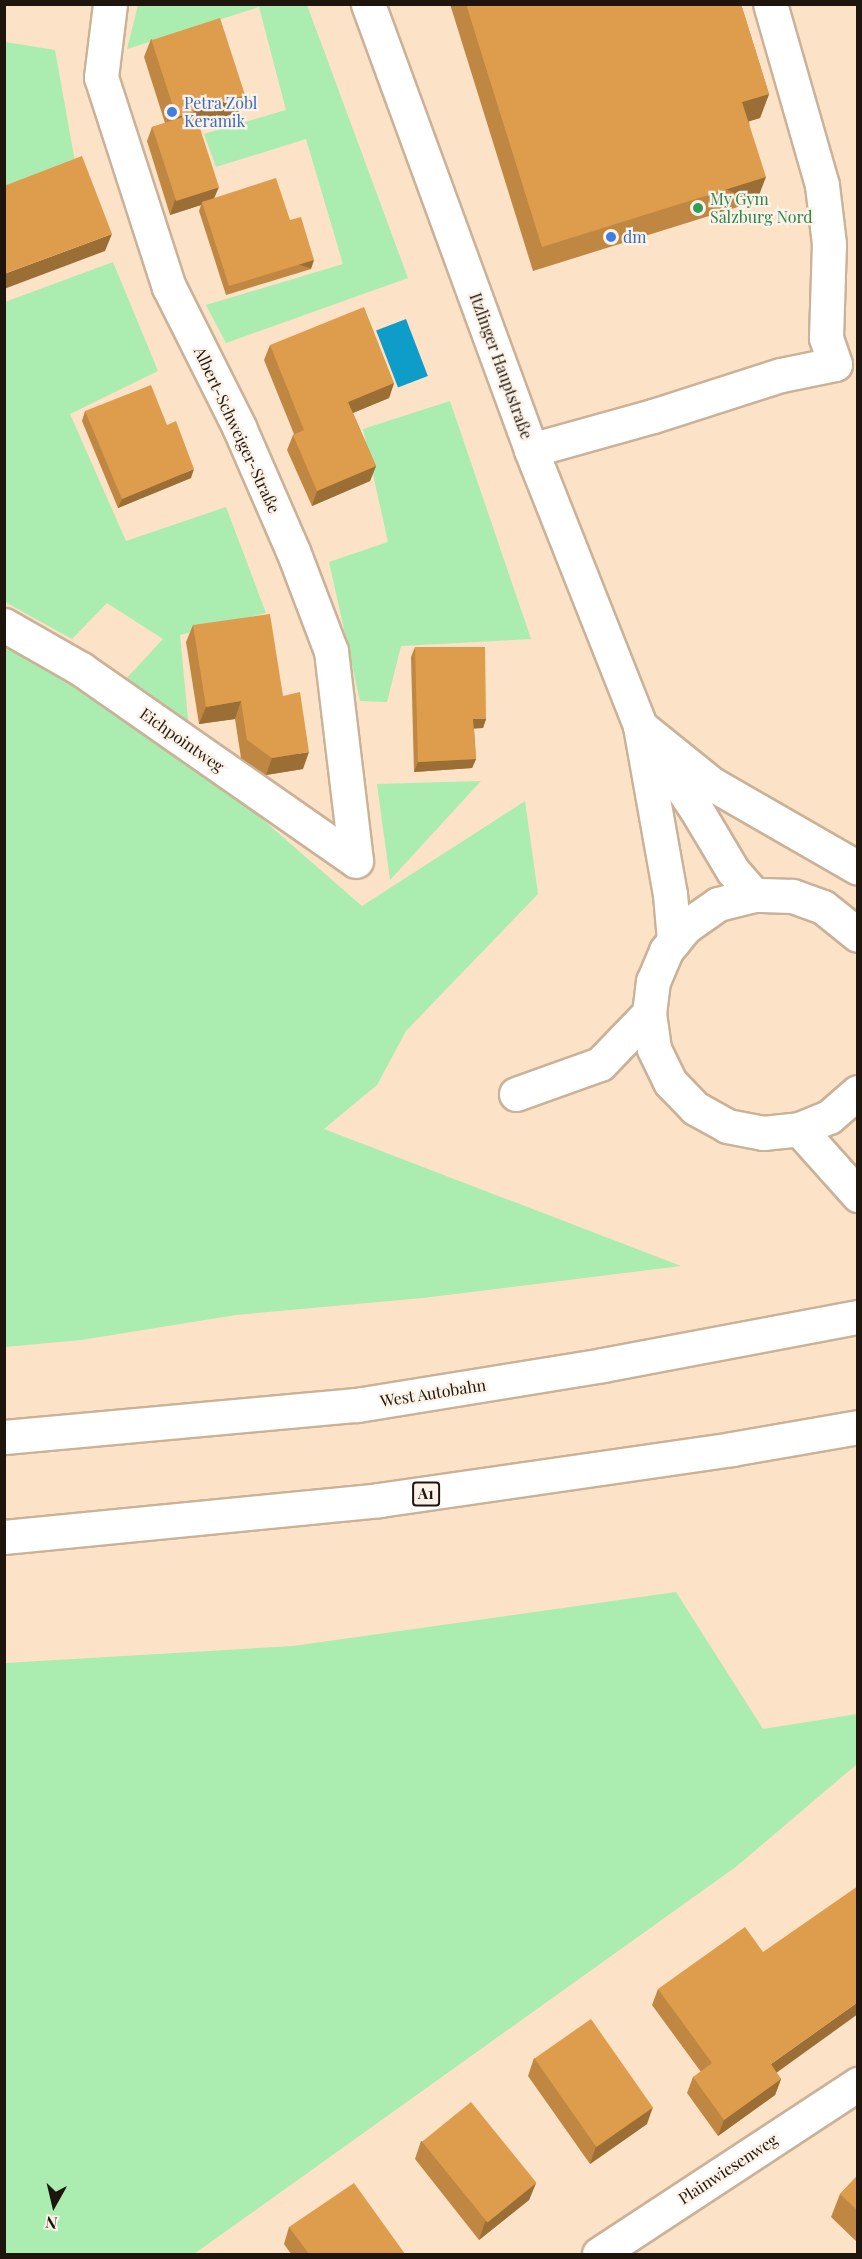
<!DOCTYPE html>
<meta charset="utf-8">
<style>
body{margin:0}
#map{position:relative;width:862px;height:2259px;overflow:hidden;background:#fce2c7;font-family:"Playfair Display",serif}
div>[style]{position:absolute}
.green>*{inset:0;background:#abecb0}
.water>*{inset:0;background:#0e9dc9;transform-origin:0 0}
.roads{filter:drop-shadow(2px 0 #cab298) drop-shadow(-2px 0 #cab298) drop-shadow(0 2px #cab298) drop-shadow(0 -2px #cab298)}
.minor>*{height:33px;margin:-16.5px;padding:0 16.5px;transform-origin:16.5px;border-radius:16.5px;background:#fff}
.major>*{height:33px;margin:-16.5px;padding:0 16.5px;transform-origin:16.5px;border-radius:16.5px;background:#fff}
.highway>*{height:33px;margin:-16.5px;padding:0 16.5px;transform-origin:16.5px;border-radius:16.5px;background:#fff}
.wall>*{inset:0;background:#bf8742}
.shaded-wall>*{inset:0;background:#9b6e36;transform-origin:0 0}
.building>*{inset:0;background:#de9d4d;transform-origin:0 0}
.dots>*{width:16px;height:16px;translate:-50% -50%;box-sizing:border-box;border:3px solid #fdf2e7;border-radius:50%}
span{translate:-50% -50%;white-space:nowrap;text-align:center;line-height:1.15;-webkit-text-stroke:4.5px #fdf2e7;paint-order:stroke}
.shield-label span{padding:2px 4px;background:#fdf2e7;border:2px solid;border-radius:4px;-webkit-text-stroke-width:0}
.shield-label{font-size:15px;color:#1e160c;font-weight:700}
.shop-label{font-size:16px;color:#366cbe}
.left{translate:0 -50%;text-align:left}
.leisure-label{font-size:16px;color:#27864d}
.street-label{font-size:16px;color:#1e160c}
.frame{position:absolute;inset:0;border:6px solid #1e160c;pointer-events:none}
.north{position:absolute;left:24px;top:2175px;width:60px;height:60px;-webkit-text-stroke:4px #fdf2e7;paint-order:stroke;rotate:188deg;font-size:16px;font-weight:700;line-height:24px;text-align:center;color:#1e160c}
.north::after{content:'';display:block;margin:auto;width:21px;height:27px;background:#1e160c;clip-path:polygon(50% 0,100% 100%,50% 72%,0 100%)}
</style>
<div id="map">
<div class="green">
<div style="clip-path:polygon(138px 5px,307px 5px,408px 278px,226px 343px,206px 305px,343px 264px,306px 139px,216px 167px,204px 134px,286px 110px,259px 7px,127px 49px)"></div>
<div style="clip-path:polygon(5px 42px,55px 50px,75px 162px,5px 186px)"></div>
<div style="clip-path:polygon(113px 262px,158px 371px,70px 414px,126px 541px,226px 507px,266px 613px,180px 635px,189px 729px,125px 680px,163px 639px,107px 603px,72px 639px,5px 602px,5px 302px)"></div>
<div style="clip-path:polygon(450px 401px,531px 639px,401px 646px,387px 702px,360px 701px,329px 562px,388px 542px,363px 429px)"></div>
<div style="clip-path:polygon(4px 637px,126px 711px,246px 805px,362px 906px,525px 801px,538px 894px,406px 1031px,377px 1085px,324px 1129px,681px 1266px,423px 1298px,236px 1315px,81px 1340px,5px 1347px)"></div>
<div style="clip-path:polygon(481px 781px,390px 880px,377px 784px)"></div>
<div style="clip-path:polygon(676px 1592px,763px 1729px,857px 1714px,857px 1764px,737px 1866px,194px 2254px,5px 2254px,5px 1663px,293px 1646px)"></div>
</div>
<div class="water">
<div style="left:406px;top:319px;width:61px;height:32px;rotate:69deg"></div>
</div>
<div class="roads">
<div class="minor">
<div style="left:110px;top:4px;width:74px;rotate:97deg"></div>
<div style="left:101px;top:77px;width:221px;rotate:72.1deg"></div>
<div style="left:169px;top:287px;width:157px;rotate:63.4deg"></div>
<div style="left:239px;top:427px;width:135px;rotate:66.5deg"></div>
<div style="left:293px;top:551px;width:107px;rotate:69.2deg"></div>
<div style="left:331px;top:651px;width:211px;rotate:83.2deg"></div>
<div style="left:531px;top:450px;width:127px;rotate:-15.6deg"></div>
<div style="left:653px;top:416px;width:134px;rotate:-17.8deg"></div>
<div style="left:781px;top:375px;width:55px;rotate:-11.5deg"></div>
<div style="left:835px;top:364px;width:28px;rotate:-109deg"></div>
<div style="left:826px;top:338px;width:94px;rotate:-88.2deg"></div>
<div style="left:829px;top:244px;width:59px;rotate:-96.8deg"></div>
<div style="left:822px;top:185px;width:188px;rotate:-106deg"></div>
<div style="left:4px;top:625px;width:89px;rotate:29.7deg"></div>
<div style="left:81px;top:669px;width:335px;rotate:34.9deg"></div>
<div style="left:516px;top:1094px;width:89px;rotate:-19.7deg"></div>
<div style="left:600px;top:1064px;width:71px;rotate:-46.1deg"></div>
<div style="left:599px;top:2254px;width:310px;rotate:-33.3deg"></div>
</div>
<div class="major">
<div style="left:368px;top:4px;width:475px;rotate:69.9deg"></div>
<div style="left:531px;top:450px;width:297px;rotate:68.4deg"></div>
<div style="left:640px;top:726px;width:171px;rotate:79.9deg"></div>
<div style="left:670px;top:894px;width:47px;rotate:85.1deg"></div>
<div style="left:646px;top:735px;width:89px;rotate:56deg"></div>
<div style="left:696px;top:809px;width:72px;rotate:59.2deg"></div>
<div style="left:733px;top:871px;width:32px;rotate:49deg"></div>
<div style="left:858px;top:935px;width:45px;rotate:-141.3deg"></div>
<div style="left:823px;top:907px;width:33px;rotate:-160deg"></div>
<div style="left:792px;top:896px;width:38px;rotate:-178deg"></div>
<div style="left:754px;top:895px;width:37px;rotate:166deg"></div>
<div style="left:718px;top:904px;width:39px;rotate:145deg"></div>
<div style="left:686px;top:926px;width:32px;rotate:129deg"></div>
<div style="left:666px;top:951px;width:33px;rotate:113deg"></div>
<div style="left:653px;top:981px;width:32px;rotate:97deg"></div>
<div style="left:649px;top:1013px;width:36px;rotate:82deg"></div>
<div style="left:654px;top:1049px;width:37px;rotate:64deg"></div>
<div style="left:670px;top:1082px;width:36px;rotate:46deg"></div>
<div style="left:695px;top:1108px;width:37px;rotate:29deg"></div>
<div style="left:727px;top:1126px;width:37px;rotate:11deg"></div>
<div style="left:763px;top:1133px;width:36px;rotate:-6deg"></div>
<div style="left:799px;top:1129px;width:32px;rotate:-22deg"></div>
<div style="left:829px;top:1117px;width:38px;rotate:-41deg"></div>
<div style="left:799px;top:1129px;width:89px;rotate:48.2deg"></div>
</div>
<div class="highway">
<div style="left:640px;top:726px;width:92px;rotate:38.9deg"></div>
<div style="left:712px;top:784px;width:168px;rotate:29.9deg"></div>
<div style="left:4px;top:1437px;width:354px;rotate:-5.2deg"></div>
<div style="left:357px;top:1405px;width:249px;rotate:-9.2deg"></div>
<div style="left:603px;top:1365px;width:259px;rotate:-10.7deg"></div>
<div style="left:4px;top:1537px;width:377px;rotate:-5.6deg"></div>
<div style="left:379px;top:1500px;width:357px;rotate:-8.2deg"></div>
<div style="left:732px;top:1449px;width:128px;rotate:-9.9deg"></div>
</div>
</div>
<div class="wall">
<div style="clip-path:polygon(450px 4px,741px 4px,769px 94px,760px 118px,749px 121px,757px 201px,533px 271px)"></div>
<div style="clip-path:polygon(151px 39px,245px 95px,239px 112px,199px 125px,214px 198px,290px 220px,311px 269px,226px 295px,199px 211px,201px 205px,170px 215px,147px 141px,152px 127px,165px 123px,144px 57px)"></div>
<div style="clip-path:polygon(270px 345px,394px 383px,389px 398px,353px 413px,376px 466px,370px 481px,312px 506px,287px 450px,293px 435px,294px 434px,264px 360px)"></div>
<div style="clip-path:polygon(85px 411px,191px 478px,118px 508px,82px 421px)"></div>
<div style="clip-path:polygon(193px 625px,283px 696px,303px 769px,266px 775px,241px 758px,235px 719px,199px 724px,186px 642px)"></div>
<div style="clip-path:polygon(415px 647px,486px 719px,483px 728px,474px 728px,476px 759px,472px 768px,414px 772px,411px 657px)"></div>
<div style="clip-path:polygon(658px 1989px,776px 2072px,781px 2079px,775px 2095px,718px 2136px,687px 2093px,693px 2077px,701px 2072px,652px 2005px)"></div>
<div style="clip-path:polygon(534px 2058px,647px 2124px,590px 2164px,528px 2076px)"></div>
<div style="clip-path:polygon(421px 2141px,536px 2183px,529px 2200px,479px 2240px,415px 2159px)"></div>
<div style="clip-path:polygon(858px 2175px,858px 2243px,831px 2217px,840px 2194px)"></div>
<div style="clip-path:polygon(289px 2227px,405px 2254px,291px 2254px,284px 2244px)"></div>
</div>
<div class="shaded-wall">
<div style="clip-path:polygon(769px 94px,760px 118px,734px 126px,742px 102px)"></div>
<div style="clip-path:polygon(245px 95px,239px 112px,169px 134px,175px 117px)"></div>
<div style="left:766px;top:177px;width:26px;height:235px;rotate:111deg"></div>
<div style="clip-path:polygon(219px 187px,213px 201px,202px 202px,201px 205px,170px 215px,175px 200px)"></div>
<div style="clip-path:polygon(112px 234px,105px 251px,4px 289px,4px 274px)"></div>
<div style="left:314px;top:260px;width:9px;height:89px;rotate:108deg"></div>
<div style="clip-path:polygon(394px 383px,389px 398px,343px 417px,348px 402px)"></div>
<div style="clip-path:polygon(376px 466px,370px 481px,312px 506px,317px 491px)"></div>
<div style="clip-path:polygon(194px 469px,191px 478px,118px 508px,122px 499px)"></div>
<div style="clip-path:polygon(241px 701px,235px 719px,199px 724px,206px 707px)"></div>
<div style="clip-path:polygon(473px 719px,486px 719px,483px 728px,470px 729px)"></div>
<div style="clip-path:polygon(309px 752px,303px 769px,266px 775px,272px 758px)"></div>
<div style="clip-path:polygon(476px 759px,472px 768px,414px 772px,418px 762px)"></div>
<div style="clip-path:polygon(858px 2002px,858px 2014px,765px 2081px,771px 2064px)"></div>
<div style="clip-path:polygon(781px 2079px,775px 2095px,718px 2136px,724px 2120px)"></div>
<div style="clip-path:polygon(653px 2107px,647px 2124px,590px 2164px,596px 2146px)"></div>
<div style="clip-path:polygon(536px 2183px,529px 2200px,479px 2240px,485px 2222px)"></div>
</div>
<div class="building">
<div style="clip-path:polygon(466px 4px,741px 4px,769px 94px,742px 102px,766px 177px,542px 247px)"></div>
<div style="left:220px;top:18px;width:81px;height:72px;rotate:72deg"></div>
<div style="left:195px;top:113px;width:78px;height:45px;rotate:72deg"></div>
<div style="clip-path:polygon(82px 156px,112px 234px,4px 274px,4px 186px)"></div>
<div style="clip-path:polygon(276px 178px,290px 220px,301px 217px,314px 260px,229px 286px,202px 202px)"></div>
<div style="clip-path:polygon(364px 307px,394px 383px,348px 402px,376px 466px,317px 491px,293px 435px,304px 430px,270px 345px)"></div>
<div style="clip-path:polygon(151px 385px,167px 425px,176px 421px,194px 469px,122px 499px,85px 411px)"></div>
<div style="clip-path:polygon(270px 614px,283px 696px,300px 692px,309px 752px,272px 758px,247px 740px,241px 701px,206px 707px,193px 625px)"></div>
<div style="clip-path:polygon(415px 647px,485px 647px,486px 719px,473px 719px,476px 759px,418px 762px)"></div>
<div style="clip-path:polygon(858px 1886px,858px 2002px,771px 2064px,781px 2079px,724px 2120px,693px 2077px,712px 2063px,658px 1989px,745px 1927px,763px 1952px)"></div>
<div style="left:591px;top:2019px;width:108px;height:69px;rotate:55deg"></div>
<div style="left:471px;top:2102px;width:104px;height:63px;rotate:51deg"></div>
<div style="clip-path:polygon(858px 2175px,858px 2211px,840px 2194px)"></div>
<div style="clip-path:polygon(354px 2183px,405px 2254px,309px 2254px,289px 2227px)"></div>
</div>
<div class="dots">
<div style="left:172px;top:112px;background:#3f7fe0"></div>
<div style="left:698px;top:208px;background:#2e9e5b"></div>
<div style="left:611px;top:237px;background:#3f7fe0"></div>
</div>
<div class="shield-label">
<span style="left:426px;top:1494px">A1</span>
</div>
<div class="shop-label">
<span class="left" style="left:184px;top:112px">Petra Zobl<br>Keramik</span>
<span class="left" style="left:623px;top:237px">dm</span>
</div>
<div class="leisure-label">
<span class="left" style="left:710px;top:208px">My Gym<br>Salzburg Nord</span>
</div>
<div class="street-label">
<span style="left:501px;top:366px;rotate:70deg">Itzlinger Hauptstraße</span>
<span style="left:237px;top:430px;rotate:65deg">Albert-Schweiger-Straße</span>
<span style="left:182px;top:740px;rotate:35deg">Eichpointweg</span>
<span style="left:433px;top:1393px;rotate:-9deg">West Autobahn</span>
<span style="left:728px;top:2169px;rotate:-33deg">Plainwiesenweg</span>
</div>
<div class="frame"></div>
<div class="north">N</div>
</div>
